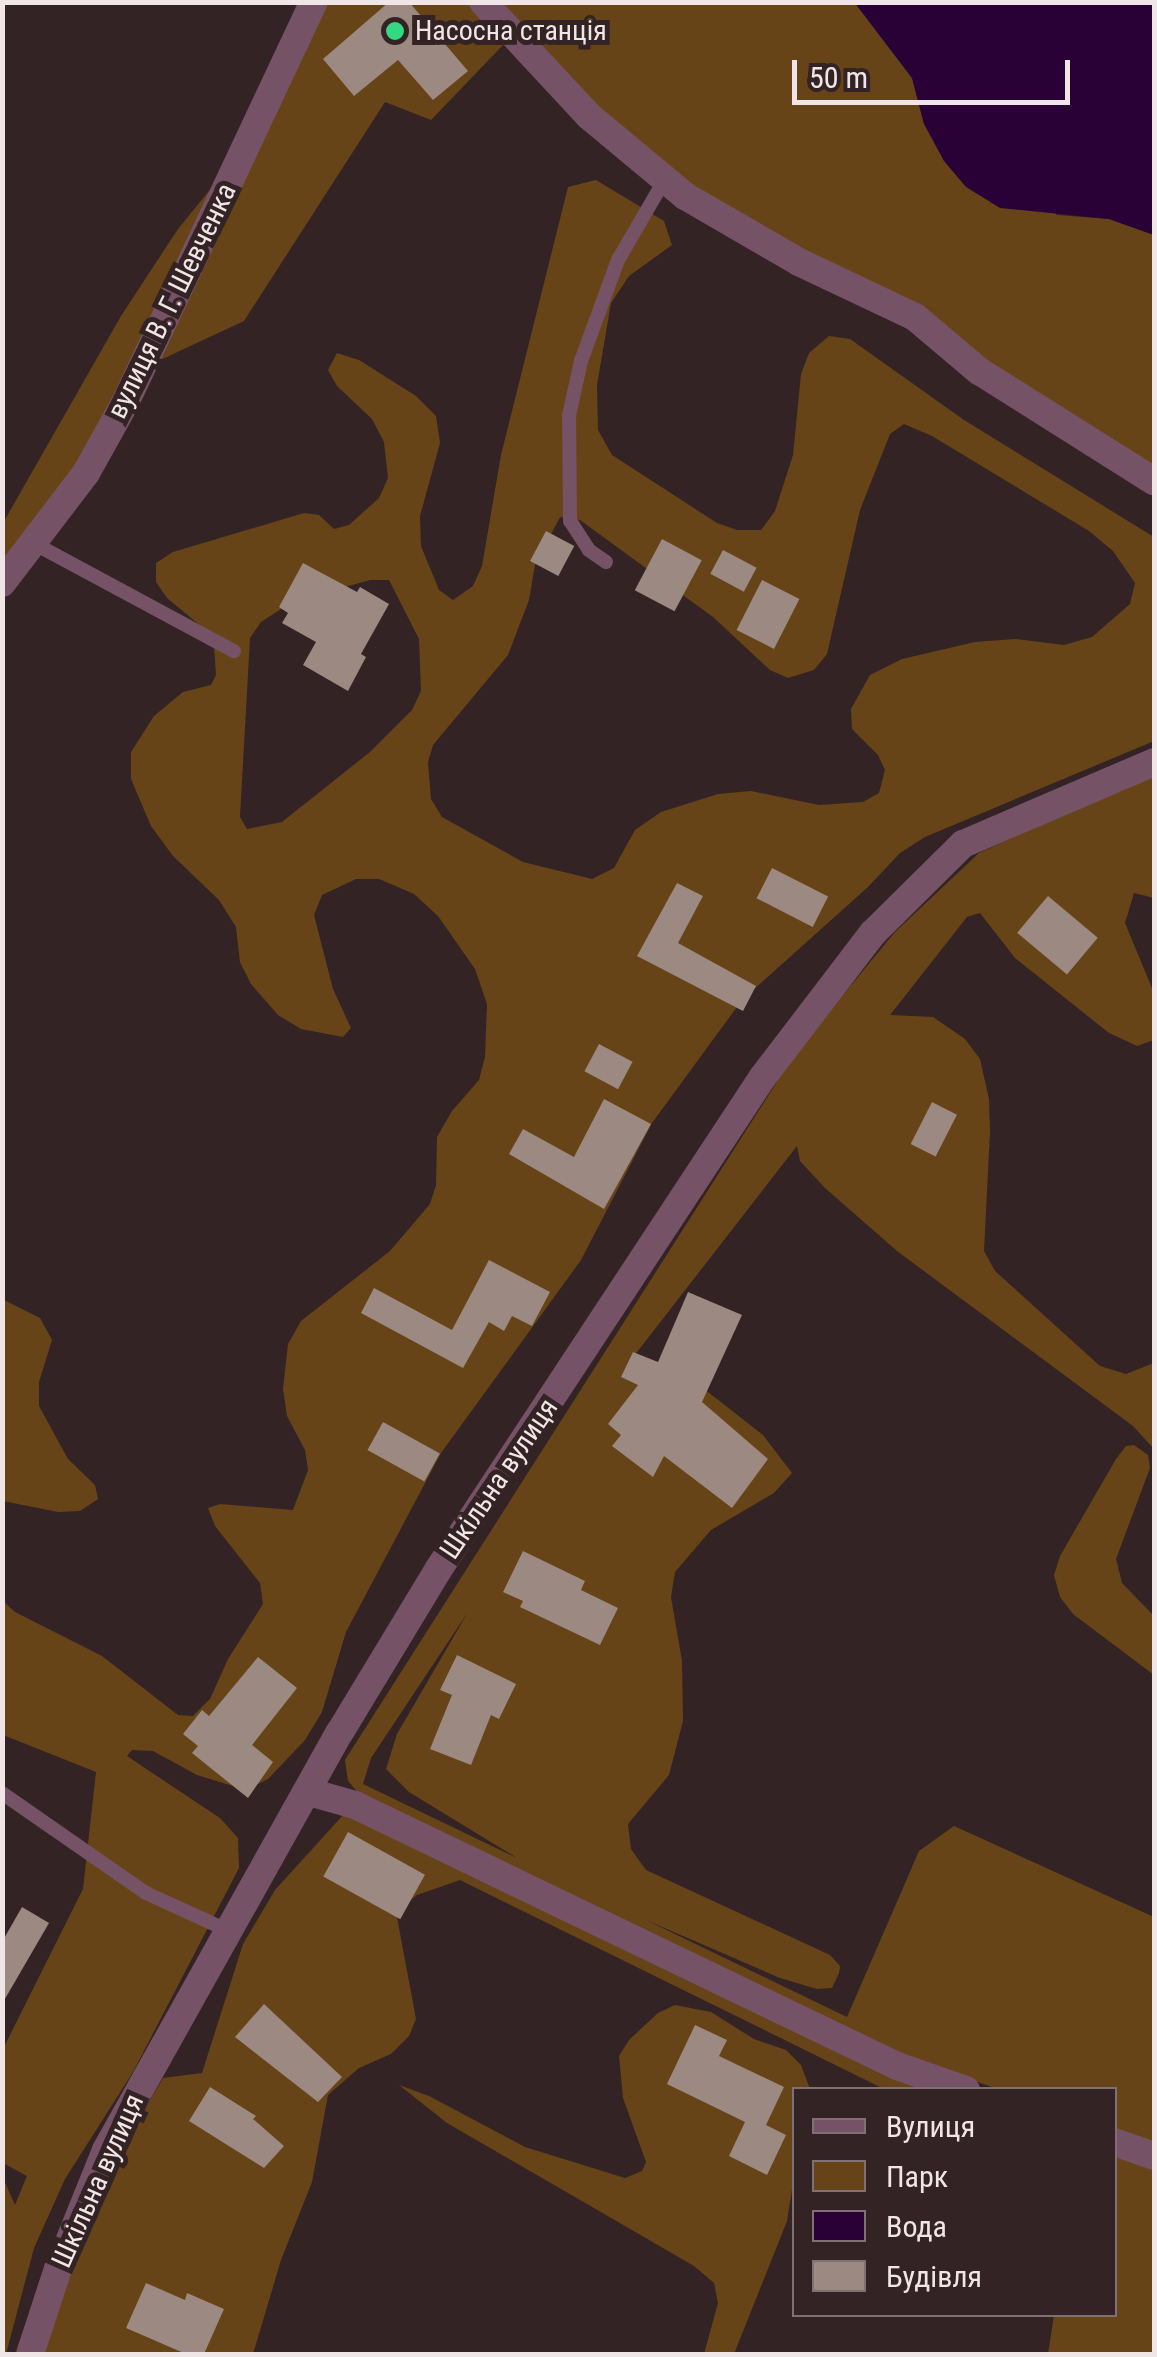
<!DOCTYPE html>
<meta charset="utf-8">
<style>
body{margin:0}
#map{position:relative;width:1157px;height:2357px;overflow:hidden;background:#332325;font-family:"Roboto Condensed",sans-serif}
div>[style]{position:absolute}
.green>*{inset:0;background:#674417}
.water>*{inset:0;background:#290137}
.building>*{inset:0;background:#9b8982;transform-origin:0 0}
.service>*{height:14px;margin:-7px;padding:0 7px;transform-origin:7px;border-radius:7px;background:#765267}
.minor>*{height:28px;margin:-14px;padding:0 14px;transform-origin:14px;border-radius:14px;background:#765267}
.dots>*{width:28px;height:28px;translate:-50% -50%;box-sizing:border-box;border:5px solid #332325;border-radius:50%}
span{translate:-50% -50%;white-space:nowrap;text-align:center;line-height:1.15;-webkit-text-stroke:10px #332325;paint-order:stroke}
.poi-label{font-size:28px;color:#f1e6e7}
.left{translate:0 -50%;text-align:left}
.street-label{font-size:28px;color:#f1e6e7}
.frame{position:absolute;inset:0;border:5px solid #f1e6e7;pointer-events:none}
.legend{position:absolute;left:792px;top:2087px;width:325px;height:230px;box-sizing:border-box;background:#332325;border:2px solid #7f7173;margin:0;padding:12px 18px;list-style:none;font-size:30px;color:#f1e6e7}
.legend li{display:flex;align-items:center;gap:20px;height:50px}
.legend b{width:50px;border:2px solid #7f7173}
.scale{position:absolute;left:792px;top:60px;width:278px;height:45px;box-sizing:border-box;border:5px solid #f1e6e7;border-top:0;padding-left:12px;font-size:30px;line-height:35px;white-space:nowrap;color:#f1e6e7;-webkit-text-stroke:8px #332325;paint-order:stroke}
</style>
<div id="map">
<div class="green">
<div style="clip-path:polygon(323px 3px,468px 3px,505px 43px,431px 120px,385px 102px,244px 321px,154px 363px)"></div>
<div style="clip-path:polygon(493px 3px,855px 3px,912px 78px,924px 124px,1057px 215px,1109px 219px,1154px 235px,1154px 477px,649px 161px)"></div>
<div style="clip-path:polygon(230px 165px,96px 445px,3px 569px,3px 523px,121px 316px,178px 229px)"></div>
<div style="clip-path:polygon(evenodd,596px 180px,664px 221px,672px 245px,629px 276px,611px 303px,597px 385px,598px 430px,612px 455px,717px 523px,737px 530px,761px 530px,775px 511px,793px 455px,801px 374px,809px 353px,829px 336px,850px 339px,964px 420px,1154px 537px,1154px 741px,925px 837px,900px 853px,868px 887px,742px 1000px,652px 1123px,581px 1260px,441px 1453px,346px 1632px,322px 1712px,305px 1740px,268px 1779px,246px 1790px,197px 1775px,153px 1751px,132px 1750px,127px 1756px,220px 1818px,238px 1838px,239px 1868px,133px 2072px,65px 2179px,34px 2248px,6px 2354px,2px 2354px,3px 2178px,15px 2205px,27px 2176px,3px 2163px,3px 2049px,83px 1889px,96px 1772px,3px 1735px,2px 1600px,15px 1612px,102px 1656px,178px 1715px,193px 1716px,210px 1699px,228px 1659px,263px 1604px,260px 1583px,215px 1526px,208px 1508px,220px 1504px,293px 1510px,308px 1470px,305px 1450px,287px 1416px,283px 1389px,288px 1344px,301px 1321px,390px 1251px,430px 1204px,436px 1185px,437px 1137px,452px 1111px,479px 1080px,485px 1057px,487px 1004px,475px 969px,438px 916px,414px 894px,379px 879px,356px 879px,322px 895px,314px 915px,333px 989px,351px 1028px,343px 1037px,301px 1029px,278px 1015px,251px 984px,240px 962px,236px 927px,219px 900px,173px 856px,151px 826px,131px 779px,131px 752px,154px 716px,183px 692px,211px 685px,216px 675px,214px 646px,202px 627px,167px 598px,156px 582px,156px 563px,173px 552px,304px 513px,319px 515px,334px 529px,349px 525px,379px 498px,388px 478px,384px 442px,372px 419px,337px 386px,328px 370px,337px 353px,359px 360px,416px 396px,436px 416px,440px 443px,420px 516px,421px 546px,439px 590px,453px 600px,473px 586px,482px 566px,501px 455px,568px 187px,596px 180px,904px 424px,932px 436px,1089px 531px,1113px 551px,1135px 583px,1130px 604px,1092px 637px,1064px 645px,1015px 639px,975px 642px,902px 659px,870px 675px,851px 709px,852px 729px,878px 755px,885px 770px,879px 793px,863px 802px,819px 805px,751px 791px,718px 794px,661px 812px,635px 830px,614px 868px,592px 879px,523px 862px,442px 817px,431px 799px,428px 762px,433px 745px,508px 655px,529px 600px,535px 565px,560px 517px,580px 520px,713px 617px,770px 670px,788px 678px,814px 670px,827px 654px,860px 510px,890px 434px,904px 424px,596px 180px,370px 580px,389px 580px,419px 639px,421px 691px,412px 710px,370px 752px,282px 822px,247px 829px,240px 817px,250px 638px,261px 622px,292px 602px,370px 580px)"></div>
<div style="clip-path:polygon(evenodd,1154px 775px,1154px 898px,1134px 893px,1125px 923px,1154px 993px,1154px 1040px,1137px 1046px,1109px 1033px,1015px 958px,980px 913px,967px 917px,890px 1015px,933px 1017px,965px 1039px,980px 1059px,989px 1099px,990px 1132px,984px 1251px,995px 1271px,1100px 1366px,1126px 1374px,1154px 1363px,1154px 1449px,1133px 1426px,897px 1251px,825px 1188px,800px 1161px,797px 1146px,627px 1365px,693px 1383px,708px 1392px,763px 1435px,792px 1473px,774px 1493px,711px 1530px,675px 1572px,671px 1597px,682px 1661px,683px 1721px,669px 1775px,628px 1824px,631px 1849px,646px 1870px,830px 1955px,840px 1966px,839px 1973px,832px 1988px,817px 1989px,780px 1978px,646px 1920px,847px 2017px,919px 1851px,954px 1826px,1154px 1917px,1154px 2143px,1115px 2130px,1114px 2090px,998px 2089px,884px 2050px,983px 2089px,884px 2089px,460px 1880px,417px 1895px,396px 1912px,416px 2019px,409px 2036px,391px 2054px,359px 2068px,328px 2095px,312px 2182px,281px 2260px,253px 2354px,44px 2354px,65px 2285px,126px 2142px,163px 2078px,202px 2073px,243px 1944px,275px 1890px,344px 1814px,754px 2012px,360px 1795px,348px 1781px,345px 1760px,796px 1052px,895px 932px,979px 853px,1154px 775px,468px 1612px,397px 1734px,386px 1769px,409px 1792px,517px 1858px,363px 1784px,371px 1758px,468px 1612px)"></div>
<div style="clip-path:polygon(2px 1299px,40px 1318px,52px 1340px,39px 1382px,39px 1406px,68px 1459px,95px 1485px,98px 1499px,80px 1511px,58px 1512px,3px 1501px)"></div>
<div style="clip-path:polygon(1134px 1445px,1148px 1455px,1150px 1468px,1116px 1559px,1122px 1583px,1154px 1616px,1154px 1675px,1073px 1614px,1060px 1597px,1054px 1575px,1060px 1556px,1116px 1459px,1126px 1446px)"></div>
<div style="clip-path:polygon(675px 2005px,711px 2012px,754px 2039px,786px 2050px,801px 2065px,810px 2089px,794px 2090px,794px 2177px,787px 2221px,734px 2354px,704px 2354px,718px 2303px,714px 2283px,694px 2266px,447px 2123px,399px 2085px,429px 2096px,525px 2147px,625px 2178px,642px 2171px,646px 2162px,623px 2098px,619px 2056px,629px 2040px,658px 2013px)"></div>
<div style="clip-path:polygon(1115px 2138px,1154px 2151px,1154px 2354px,1048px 2354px,1054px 2315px,1114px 2314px)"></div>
</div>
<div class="water">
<div style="clip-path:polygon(855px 3px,1154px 3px,1154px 235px,1109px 219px,1000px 208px,966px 187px,944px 161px,924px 124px,912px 78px)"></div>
</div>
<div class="building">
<div style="clip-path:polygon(389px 2px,409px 2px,468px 71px,433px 100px,398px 60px,354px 96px,323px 59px)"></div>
<div style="left:546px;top:531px;width:32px;height:34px;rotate:28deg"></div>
<div style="left:662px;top:539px;width:45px;height:58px;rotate:28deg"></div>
<div style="left:723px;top:550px;width:38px;height:27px;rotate:28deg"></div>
<div style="clip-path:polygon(303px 563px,357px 592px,360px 587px,389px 604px,361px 654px,366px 657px,348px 691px,303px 665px,316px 642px,282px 623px,288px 613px,279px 607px)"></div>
<div style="left:762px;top:580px;width:42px;height:56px;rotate:27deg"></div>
<div style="left:772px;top:868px;width:63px;height:34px;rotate:27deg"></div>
<div style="clip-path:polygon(677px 883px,703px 896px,678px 943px,756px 986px,743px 1011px,637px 956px)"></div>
<div style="left:1048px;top:896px;width:65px;height:48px;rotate:40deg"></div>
<div style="left:599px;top:1044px;width:38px;height:31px;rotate:28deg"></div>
<div style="clip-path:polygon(604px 1099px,651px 1124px,604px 1209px,509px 1154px,523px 1129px,574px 1157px)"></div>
<div style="left:932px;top:1102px;width:28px;height:47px;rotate:27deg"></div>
<div style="clip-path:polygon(489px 1260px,550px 1292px,532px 1326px,512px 1316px,504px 1331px,489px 1322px,463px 1368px,361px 1313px,374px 1288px,452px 1330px)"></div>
<div style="clip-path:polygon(688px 1292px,742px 1315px,702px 1402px,768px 1459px,732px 1508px,664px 1456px,653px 1477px,612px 1446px,621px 1435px,608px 1424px,638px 1385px,621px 1377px,633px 1352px,658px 1362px)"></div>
<div style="left:383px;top:1422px;width:65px;height:32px;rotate:29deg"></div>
<div style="clip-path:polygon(523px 1551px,585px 1581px,581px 1590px,618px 1608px,600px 1645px,520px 1607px,523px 1601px,503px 1592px)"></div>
<div style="clip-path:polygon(457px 1655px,516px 1684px,499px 1719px,491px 1715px,471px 1765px,430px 1749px,452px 1695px,440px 1690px)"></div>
<div style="clip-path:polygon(258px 1657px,297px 1688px,252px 1745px,273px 1762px,248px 1798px,192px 1753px,198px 1746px,183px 1734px,202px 1710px,209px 1716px)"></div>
<div style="left:348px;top:1832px;width:88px;height:51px;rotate:29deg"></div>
<div style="clip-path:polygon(22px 1907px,49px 1923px,2px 2004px,2px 1942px)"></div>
<div style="clip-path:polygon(264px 2004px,342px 2077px,318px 2102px,235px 2037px)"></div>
<div style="clip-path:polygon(695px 2025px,727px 2040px,719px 2056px,784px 2087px,766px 2125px,786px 2135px,767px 2175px,729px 2156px,745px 2122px,667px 2084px)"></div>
<div style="clip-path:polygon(210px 2087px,256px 2116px,253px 2119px,284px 2146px,264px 2168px,189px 2121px)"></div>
<div style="clip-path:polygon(146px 2283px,185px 2300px,187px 2293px,224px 2309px,204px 2354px,186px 2354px,126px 2328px)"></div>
</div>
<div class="service">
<div style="left:35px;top:544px;width:226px;rotate:28.3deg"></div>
<div style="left:606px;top:562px;width:21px;rotate:-145deg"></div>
<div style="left:589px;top:550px;width:35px;rotate:-123deg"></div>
<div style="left:570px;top:521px;width:105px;rotate:-90.5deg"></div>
<div style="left:569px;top:416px;width:56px;rotate:-77.7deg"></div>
<div style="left:581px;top:361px;width:108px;rotate:-69.9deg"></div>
<div style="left:618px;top:260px;width:91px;rotate:-59.8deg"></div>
<div style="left:2px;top:1793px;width:175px;rotate:34.8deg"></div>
<div style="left:146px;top:1893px;width:91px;rotate:24.6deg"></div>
</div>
<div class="minor">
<div style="left:483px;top:2px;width:156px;rotate:47.1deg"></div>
<div style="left:589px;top:116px;width:125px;rotate:39.8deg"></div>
<div style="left:685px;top:196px;width:132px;rotate:30.1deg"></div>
<div style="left:799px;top:262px;width:128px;rotate:25.4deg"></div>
<div style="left:915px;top:317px;width:84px;rotate:40.2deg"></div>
<div style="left:979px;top:371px;width:207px;rotate:32.2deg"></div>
<div style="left:2px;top:583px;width:138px;rotate:-52.6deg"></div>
<div style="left:86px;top:473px;width:80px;rotate:-60.9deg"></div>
<div style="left:125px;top:403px;width:443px;rotate:-64.8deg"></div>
<div style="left:309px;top:1792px;width:48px;rotate:15.8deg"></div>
<div style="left:355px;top:1805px;width:602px;rotate:25.71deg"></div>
<div style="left:897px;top:2066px;width:73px;rotate:19.2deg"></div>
<div style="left:1114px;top:2142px;width:42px;rotate:19.3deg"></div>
<div style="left:30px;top:2354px;width:89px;rotate:-71.8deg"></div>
<div style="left:58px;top:2269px;width:128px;rotate:-68deg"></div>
<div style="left:106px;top:2150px;width:479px;rotate:-60.8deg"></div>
<div style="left:340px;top:1732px;width:189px;rotate:-58.8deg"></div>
<div style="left:438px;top:1570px;width:589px;rotate:-56.63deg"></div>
<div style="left:762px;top:1078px;width:183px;rotate:-52.6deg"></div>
<div style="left:873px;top:933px;width:127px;rotate:-44.7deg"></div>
<div style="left:963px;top:844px;width:208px;rotate:-23.2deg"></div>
</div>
<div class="dots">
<div style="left:395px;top:31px;background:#34d881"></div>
</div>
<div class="poi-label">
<span class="left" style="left:415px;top:31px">Насосна станція</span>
</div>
<div class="street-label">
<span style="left:172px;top:301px;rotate:-64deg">вулиця В. Г. Шевченка</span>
<span style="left:499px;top:1479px;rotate:-56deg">Шкільна вулиця</span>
<span style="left:98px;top:2181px;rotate:-66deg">Шкільна вулиця</span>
</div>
<div class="frame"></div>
<ul class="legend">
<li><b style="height:12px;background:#765267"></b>Вулиця</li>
<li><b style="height:28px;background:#674417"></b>Парк</li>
<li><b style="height:28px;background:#290137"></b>Вода</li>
<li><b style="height:28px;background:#9b8982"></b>Будівля</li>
</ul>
<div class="scale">50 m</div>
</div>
